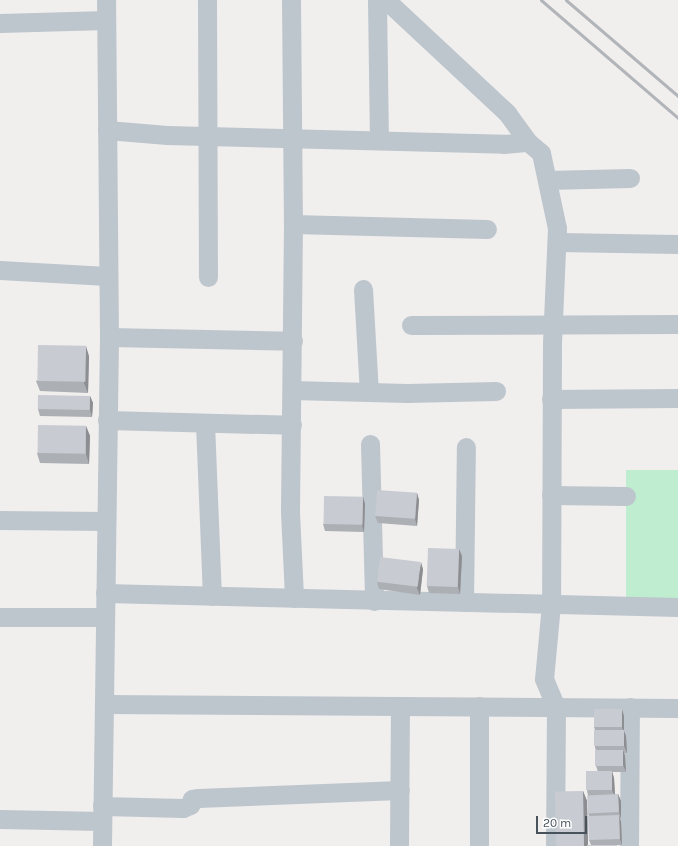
<!DOCTYPE html>
<style>
body{margin:0}
#map{position:relative;width:678px;height:846px;overflow:hidden;background:#f1eeee;font-family:Karla,sans-serif}
div>[style]{position:absolute}
.green>*{inset:0;background:#beedcf;transform-origin:0 0}
.minor>*{height:19px;margin:-9.5px;padding:0 9.5px;transform-origin:9.5px;border-radius:9.5px;background:#bdc6cd}
.rail>*{height:3px;margin:-1.5px;padding:0 1.5px;transform-origin:1.5px;border-radius:1.5px;background:#b1b4b8}
.wall>*{inset:0;background:#acafb4}
.shaded-wall>*{inset:0;background:#8c8e92}
.building>*{inset:0;background:#c8cbd1;transform-origin:0 0}
span{translate:-50% -50%;white-space:nowrap;text-align:center;line-height:1.15;-webkit-text-stroke:3.5px #fff;paint-order:stroke}
.scale{position:absolute;left:536px;top:816px;width:51px;height:18px;box-sizing:border-box;border:2px solid #47525b;border-top:0;padding-left:5px;font-size:12px;line-height:14px;white-space:nowrap;color:#47525b;-webkit-text-stroke:3px #fff;paint-order:stroke}
</style>
<div id="map">
<div class="green">
<div style="left:678px;top:470px;width:130px;height:52px;rotate:90deg"></div>
</div>
<div class="minor">
<div style="left:207px;top:0;width:277px;rotate:89.8deg"></div>
<div style="left:291px;top:0;width:224px;rotate:89.5deg"></div>
<div style="left:293px;top:224px;width:288px;rotate:90.6deg"></div>
<div style="left:290px;top:512px;width:86px;rotate:87.3deg"></div>
<div style="left:377px;top:0;width:139px;rotate:89.2deg"></div>
<div style="left:386px;top:0;width:166px;rotate:43deg"></div>
<div style="left:507px;top:113px;width:36px;rotate:54deg"></div>
<div style="left:528px;top:142px;width:17px;rotate:40deg"></div>
<div style="left:541px;top:153px;width:77px;rotate:78deg"></div>
<div style="left:557px;top:228px;width:115px;rotate:92.5deg"></div>
<div style="left:552px;top:343px;width:261px;rotate:90.2deg"></div>
<div style="left:551px;top:604px;width:75px;rotate:95.3deg"></div>
<div style="left:544px;top:679px;width:30px;rotate:67deg"></div>
<div style="left:556px;top:707px;width:139px;rotate:90.4deg"></div>
<div style="left:0;top:23px;width:106px;rotate:-1.6deg"></div>
<div style="left:107px;top:130px;width:60px;rotate:4.8deg"></div>
<div style="left:167px;top:135px;width:337px;rotate:1.5deg"></div>
<div style="left:504px;top:144px;width:24px;rotate:-5deg"></div>
<div style="left:547px;top:180px;width:83px;rotate:-1.4deg"></div>
<div style="left:293px;top:224px;width:194px;rotate:1.5deg"></div>
<div style="left:557px;top:242px;width:121px;rotate:0.9deg"></div>
<div style="left:0;top:270px;width:107px;rotate:3.2deg"></div>
<div style="left:363px;top:289px;width:103px;rotate:86.7deg"></div>
<div style="left:411px;top:325px;width:267px;rotate:-0.2deg"></div>
<div style="left:109px;top:337px;width:184px;rotate:1.2deg"></div>
<div style="left:292px;top:390px;width:115px;rotate:1.5deg"></div>
<div style="left:407px;top:393px;width:89px;rotate:-1.3deg"></div>
<div style="left:551px;top:399px;width:127px;rotate:-0.5deg"></div>
<div style="left:107px;top:420px;width:185px;rotate:1.5deg"></div>
<div style="left:205px;top:423px;width:173px;rotate:87.7deg"></div>
<div style="left:370px;top:444px;width:157px;rotate:88.5deg"></div>
<div style="left:551px;top:495px;width:75px;rotate:0.8deg"></div>
<div style="left:0;top:520px;width:106px;rotate:0.5deg"></div>
<div style="left:105px;top:593px;width:573px;rotate:1.4deg"></div>
<div style="left:464px;top:602px;width:155px;rotate:-89.3deg"></div>
<div style="left:0;top:617px;width:105px"></div>
<div style="left:104px;top:704px;width:574px;rotate:0.4deg"></div>
<div style="left:102px;top:806px;width:81px;rotate:1.4deg"></div>
<div style="left:183px;top:808px;width:8px;rotate:-23deg"></div>
<div style="left:190px;top:805px;width:6px;rotate:-72deg"></div>
<div style="left:192px;top:799px;width:6px;rotate:-9deg"></div>
<div style="left:198px;top:798px;width:202px;rotate:-2.3deg"></div>
<div style="left:0;top:819px;width:102px;rotate:1.1deg"></div>
<div style="left:102px;top:846px;width:509px;rotate:-89.21deg"></div>
<div style="left:109px;top:337px;width:337px;rotate:-90.5deg"></div>
<div style="left:399px;top:846px;width:140px;rotate:-89.6deg"></div>
<div style="left:479px;top:846px;width:140px;rotate:-90deg"></div>
<div style="left:629px;top:846px;width:139px;rotate:-89.6deg"></div>
</div>
<div class="rail">
<div style="left:541px;top:0;width:181px;rotate:40.7deg"></div>
<div style="left:566px;top:0;width:148px;rotate:40.6deg"></div>
</div>
<div class="wall">
<div style="clip-path:polygon(89px 356px,88px 393px,40px 391px,36px 381px)"></div>
<div style="clip-path:polygon(90px 396px,93px 403px,92px 417px,40px 416px,38px 409px)"></div>
<div style="clip-path:polygon(86px 426px,90px 436px,89px 464px,40px 463px,37px 453px)"></div>
<div style="clip-path:polygon(417px 493px,419px 500px,417px 526px,378px 523px,375px 516px)"></div>
<div style="clip-path:polygon(363px 497px,365px 504px,364px 532px,325px 531px,323px 524px)"></div>
<div style="clip-path:polygon(462px 556px,460px 594px,429px 593px,427px 586px)"></div>
<div style="clip-path:polygon(423px 569px,420px 595px,379px 589px,377px 582px)"></div>
<div style="clip-path:polygon(624px 716px,624px 731px,626px 736px,627px 753px,624px 753px,625px 756px,626px 772px,612px 772px,614px 778px,615px 794px,618px 794px,621px 801px,621px 818px,620px 818px,621px 822px,622px 845px,556px 846px,583px 791px,587px 801px,588px 845px,591px 845px,589px 840px,589px 816px,588px 813px,588px 795px,587px 791px,598px 772px,596px 766px,596px 750px,595px 748px,595px 730px,594px 727px)"></div>
</div>
<div class="shaded-wall">
<div style="clip-path:polygon(86px 346px,89px 356px,88px 393px,84px 383px)"></div>
<div style="clip-path:polygon(90px 396px,93px 403px,92px 417px,90px 410px)"></div>
<div style="clip-path:polygon(86px 426px,90px 436px,89px 464px,86px 454px)"></div>
<div style="clip-path:polygon(417px 493px,419px 500px,417px 526px,415px 519px)"></div>
<div style="clip-path:polygon(363px 497px,365px 504px,364px 532px,362px 525px)"></div>
<div style="clip-path:polygon(459px 549px,462px 556px,460px 594px,458px 587px)"></div>
<div style="clip-path:polygon(421px 562px,423px 569px,420px 595px,417px 588px)"></div>
<div style="clip-path:polygon(622px 709px,624px 716px,624px 731px,626px 736px,627px 753px,624px 746px,624px 733px,622px 727px)"></div>
<div style="clip-path:polygon(623px 750px,625px 756px,626px 772px,623px 765px)"></div>
<div style="clip-path:polygon(612px 771px,614px 778px,615px 797px,612px 790px)"></div>
<div style="clip-path:polygon(583px 791px,587px 801px,588px 846px,584px 846px)"></div>
<div style="clip-path:polygon(618px 794px,621px 801px,621px 818px,619px 812px)"></div>
<div style="clip-path:polygon(619px 815px,621px 822px,622px 845px,620px 839px)"></div>
</div>
<div class="building">
<div style="left:38px;top:345px;width:48px;height:36px;rotate:1deg"></div>
<div style="left:38px;top:395px;width:52px;height:14px;rotate:1deg"></div>
<div style="left:38px;top:425px;width:48px;height:28px;rotate:1deg"></div>
<div style="left:377px;top:490px;width:40px;height:26px;rotate:4deg"></div>
<div style="left:324px;top:496px;width:39px;height:28px;rotate:1deg"></div>
<div style="left:428px;top:548px;width:31px;height:38px;rotate:2deg"></div>
<div style="left:380px;top:557px;width:41px;height:25px;rotate:7deg"></div>
<div style="left:594px;top:709px;width:28px;height:18px"></div>
<div style="left:624px;top:730px;width:16px;height:30px;rotate:90deg"></div>
<div style="left:595px;top:750px;width:28px;height:16px"></div>
<div style="left:612px;top:771px;width:19px;height:26px;rotate:90deg"></div>
<div style="left:583px;top:791px;width:55px;height:28px;rotate:89deg"></div>
<div style="left:618px;top:794px;width:18px;height:31px;rotate:87deg"></div>
<div style="left:619px;top:815px;width:24px;height:31px;rotate:88deg"></div>
<div style="left:587px;top:845px;width:30px;height:1px"></div>
</div>
<div class="scale">20 m</div>
</div>
